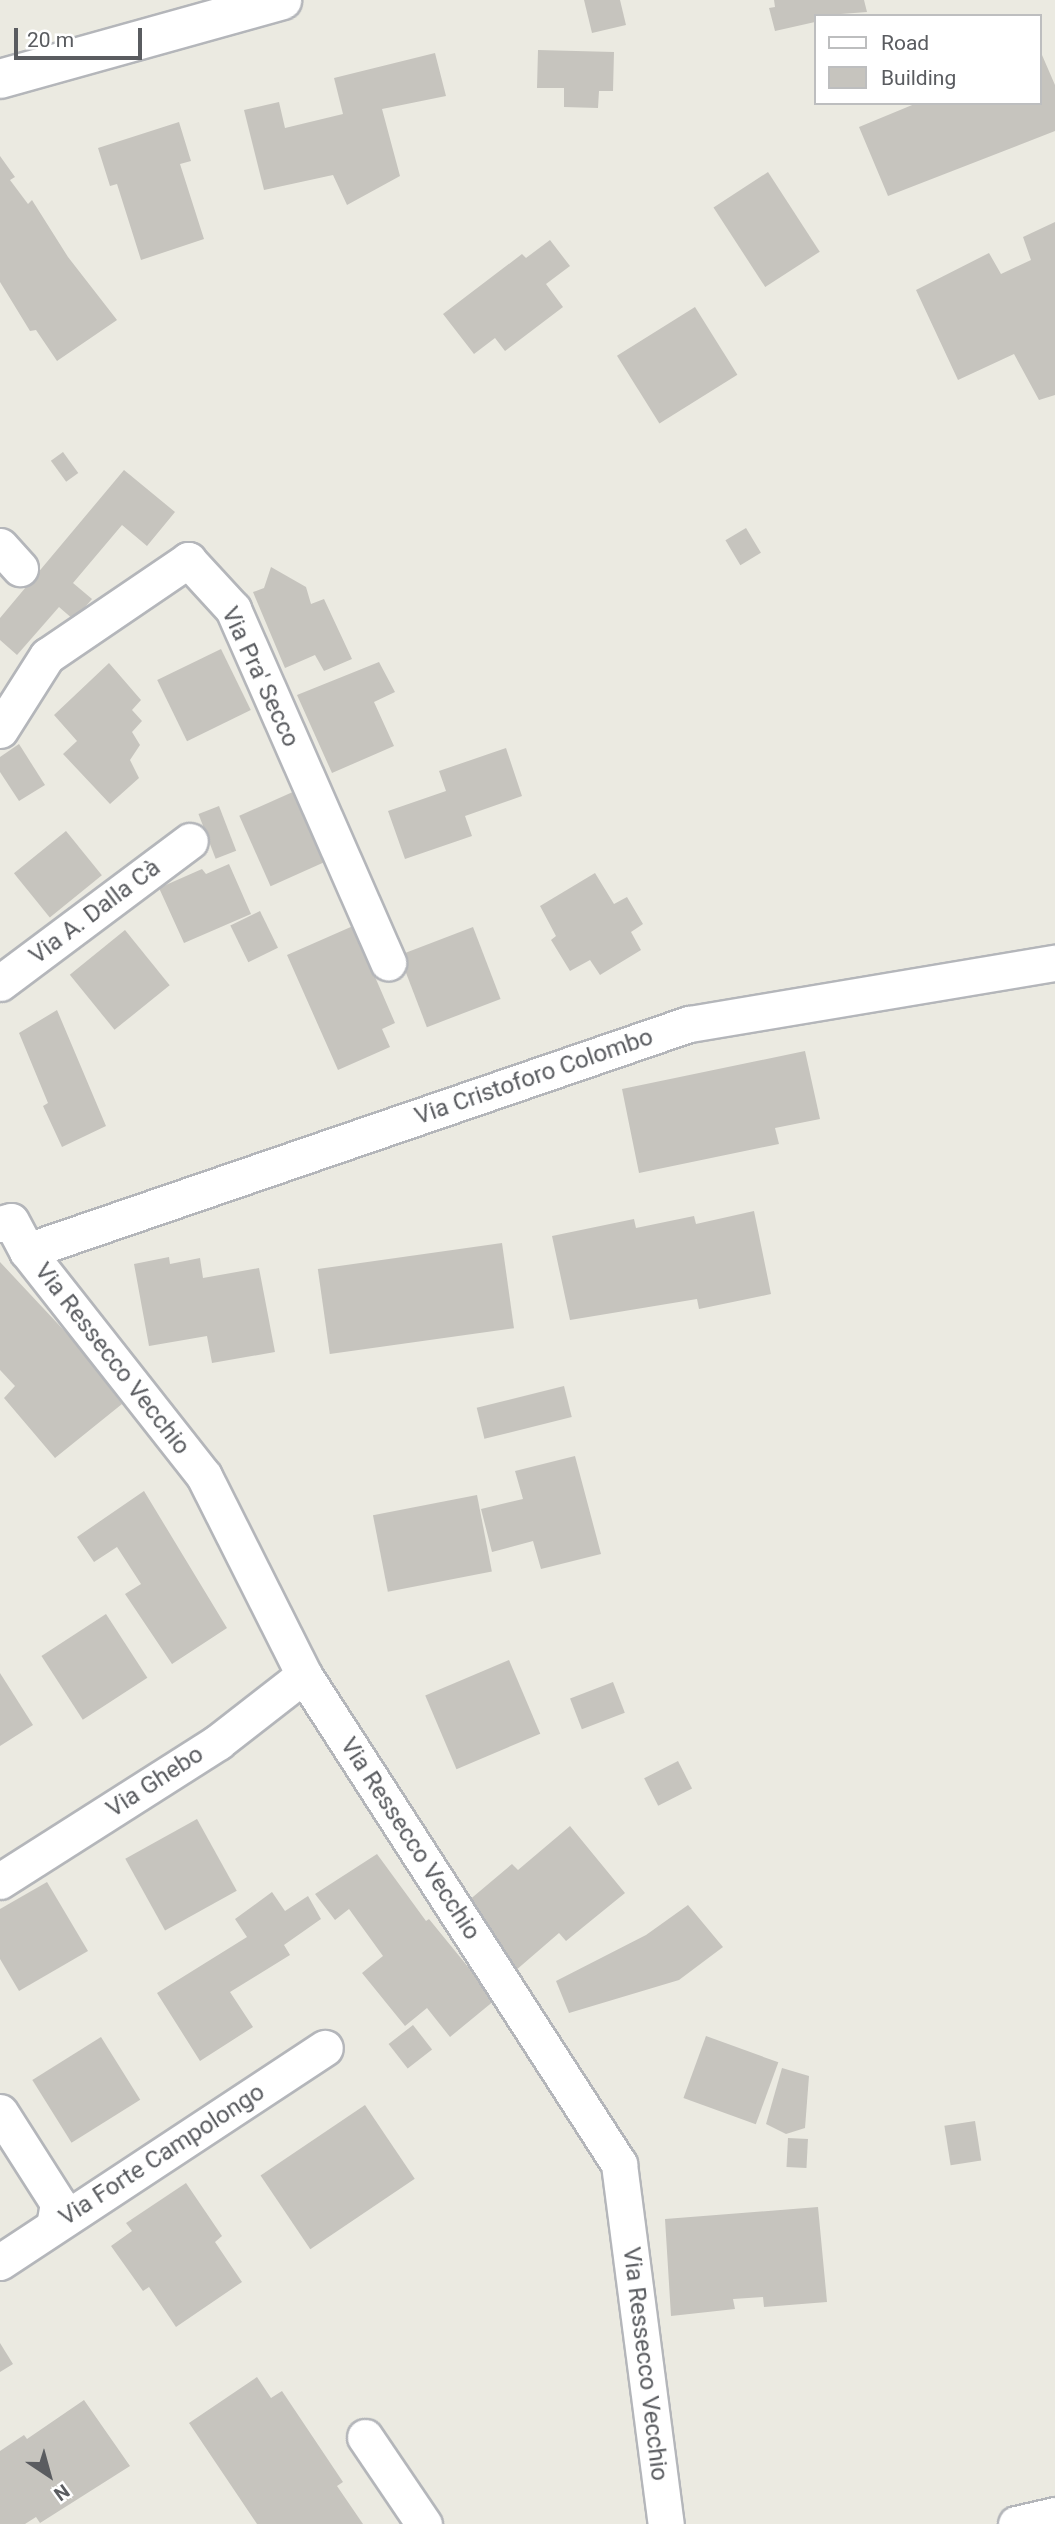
<!DOCTYPE html>
<meta charset="utf-8">
<style>
body{margin:0}
#map{position:relative;width:1055px;height:2524px;overflow:hidden;background:#ebeae1;font-family:Roboto,sans-serif}
div>[style]{position:absolute}
.building>*{inset:0;background:#c6c4be;transform-origin:0 0}
.roads{filter:drop-shadow(2px 0 #b4b6ba) drop-shadow(-2px 0 #b4b6ba) drop-shadow(0 2px #b4b6ba) drop-shadow(0 -2px #b4b6ba)}
.minor>*{height:35px;margin:-17.5px;padding:0 17.5px;transform-origin:17.5px;border-radius:17.5px;background:#fff}
.tertiary>*{height:38px;margin:-19px;padding:0 19px;transform-origin:19px;border-radius:19px;background:#fff}
span{translate:-50% -50%;white-space:nowrap;text-align:center;line-height:1.15;-webkit-text-stroke:5px #fff;paint-order:stroke}
.street-label{font-size:24px;color:#5a5c60}
.legend{position:absolute;left:814px;top:14px;width:228px;height:91px;box-sizing:border-box;background:#fff;border:2px solid #bdbebf;margin:0;padding:9px 12px;list-style:none;font-size:21px;color:#5a5c60}
.legend li{display:flex;align-items:center;gap:14px;height:35px}
.legend b{width:35px;border:2px solid #bdbebf}
.north{position:absolute;left:14px;top:2440px;width:70px;height:70px;-webkit-text-stroke:5px #fff;paint-order:stroke;rotate:144deg;font-size:19px;font-weight:700;line-height:28px;text-align:center;color:#5a5c60}
.north::after{content:'';display:block;margin:auto;width:24px;height:32px;background:#5a5c60;clip-path:polygon(50% 0,100% 100%,50% 72%,0 100%)}
.scale{position:absolute;left:14px;top:28px;width:128px;height:32px;box-sizing:border-box;border:4px solid #5a5c60;border-top:0;padding-left:9px;font-size:21px;line-height:24px;white-space:nowrap;color:#5a5c60;-webkit-text-stroke:5px #fff;paint-order:stroke}
</style>
<div id="map">
<div class="building">
<div style="clip-path:polygon(584px 0,620px 0,626px 25px,592px 33px)"></div>
<div style="clip-path:polygon(774px 0,864px 0,867px 12px,815px 16px,815px 22px,775px 31px,769px 8px,775px 7px)"></div>
<div style="clip-path:polygon(538px 50px,614px 52px,613px 91px,599px 91px,598px 108px,564px 107px,564px 88px,537px 88px)"></div>
<div style="clip-path:polygon(435px 53px,446px 96px,382px 109px,400px 176px,347px 205px,333px 175px,264px 190px,244px 110px,279px 102px,285px 128px,343px 114px,334px 78px)"></div>
<div style="clip-path:polygon(1042px 55px,1055px 85px,1055px 131px,888px 196px,859px 127px,917px 103px,1039px 103px)"></div>
<div style="clip-path:polygon(179px 122px,191px 161px,180px 164px,204px 239px,141px 260px,117px 184px,110px 186px,98px 148px)"></div>
<div style="clip-path:polygon(0 156px,15px 177px,10px 180px,28px 204px,32px 200px,68px 257px,117px 320px,57px 361px,36px 330px,30px 331px,0 282px)"></div>
<div style="left:768px;top:172px;width:95px;height:65px;rotate:57deg"></div>
<div style="clip-path:polygon(1055px 222px,1055px 395px,1039px 400px,1014px 354px,958px 380px,916px 290px,989px 253px,1001px 274px,1031px 260px,1023px 237px)"></div>
<div style="clip-path:polygon(550px 240px,570px 266px,546px 284px,563px 307px,505px 351px,495px 338px,474px 354px,443px 314px,522px 254px,526px 258px)"></div>
<div style="left:695px;top:307px;width:80px;height:92px;rotate:58deg"></div>
<div style="left:63px;top:452px;width:26px;height:15px;rotate:54deg"></div>
<div style="clip-path:polygon(124px 470px,175px 512px,147px 546px,122px 525px,73px 583px,92px 599px,74px 620px,59px 607px,17px 655px,0 640px,0 618px)"></div>
<div style="left:746px;top:528px;width:29px;height:24px;rotate:59deg"></div>
<div style="clip-path:polygon(271px 567px,306px 587px,311px 604px,324px 599px,352px 659px,324px 671px,315px 655px,285px 668px,253px 592px,264px 588px)"></div>
<div style="left:221px;top:649px;width:68px;height:71px;rotate:64deg"></div>
<div style="clip-path:polygon(379px 662px,395px 692px,374px 702px,394px 746px,332px 773px,297px 695px)"></div>
<div style="clip-path:polygon(109px 663px,141px 700px,132px 710px,142px 721px,132px 732px,140px 745px,130px 760px,139px 778px,110px 804px,63px 754px,77px 741px,54px 715px)"></div>
<div style="clip-path:polygon(19px 744px,45px 785px,19px 801px,0 772px,0 757px)"></div>
<div style="clip-path:polygon(506px 748px,522px 796px,465px 816px,472px 836px,405px 859px,388px 811px,446px 791px,439px 771px)"></div>
<div style="left:295px;top:791px;width:77px;height:61px;rotate:66deg"></div>
<div style="left:219px;top:806px;width:48px;height:22px;rotate:69deg"></div>
<div style="left:66px;top:831px;width:57px;height:67px;rotate:51deg"></div>
<div style="clip-path:polygon(229px 864px,251px 914px,184px 943px,159px 888px,202px 869px,206px 874px)"></div>
<div style="clip-path:polygon(595px 873px,614px 904px,627px 897px,643px 924px,631px 932px,641px 950px,600px 975px,590px 960px,570px 971px,551px 940px,556px 936px,540px 906px)"></div>
<div style="left:260px;top:911px;width:41px;height:33px;rotate:64deg"></div>
<div style="clip-path:polygon(353px 926px,395px 1023px,382px 1029px,390px 1047px,338px 1070px,287px 955px)"></div>
<div style="left:473px;top:927px;width:77px;height:79px;rotate:69deg"></div>
<div style="left:125px;top:930px;width:71px;height:71px;rotate:51deg"></div>
<div style="clip-path:polygon(57px 1010px,106px 1126px,62px 1147px,43px 1106px,48px 1103px,19px 1033px)"></div>
<div style="clip-path:polygon(805px 1051px,820px 1119px,775px 1128px,779px 1144px,639px 1173px,622px 1089px)"></div>
<div style="clip-path:polygon(754px 1211px,771px 1294px,699px 1309px,697px 1299px,570px 1320px,552px 1236px,634px 1219px,636px 1228px,694px 1216px,696px 1224px)"></div>
<div style="left:502px;top:1243px;width:86px;height:186px;rotate:82deg"></div>
<div style="clip-path:polygon(169px 1257px,170px 1264px,200px 1258px,203px 1278px,259px 1268px,275px 1352px,212px 1363px,207px 1336px,149px 1346px,134px 1264px)"></div>
<div style="clip-path:polygon(0 1262px,73px 1340px,122px 1404px,55px 1458px,4px 1398px,15px 1386px,0 1370px)"></div>
<div style="left:564px;top:1386px;width:32px;height:90px;rotate:76deg"></div>
<div style="clip-path:polygon(575px 1456px,601px 1554px,541px 1569px,533px 1541px,492px 1552px,481px 1509px,523px 1499px,515px 1471px)"></div>
<div style="clip-path:polygon(144px 1491px,227px 1628px,172px 1664px,125px 1594px,141px 1584px,117px 1547px,94px 1562px,77px 1537px)"></div>
<div style="left:477px;top:1495px;width:78px;height:106px;rotate:79deg"></div>
<div style="left:106px;top:1614px;width:76px;height:77px;rotate:57deg"></div>
<div style="left:509px;top:1660px;width:80px;height:91px;rotate:67deg"></div>
<div style="clip-path:polygon(0 1673px,33px 1725px,0 1746px)"></div>
<div style="left:613px;top:1682px;width:33px;height:46px;rotate:69deg"></div>
<div style="left:678px;top:1761px;width:31px;height:38px;rotate:63deg"></div>
<div style="left:197px;top:1819px;width:82px;height:82px;rotate:61deg"></div>
<div style="clip-path:polygon(570px 1826px,625px 1893px,566px 1941px,559px 1933px,515px 1971px,461px 1907px,512px 1864px,518px 1870px)"></div>
<div style="clip-path:polygon(377px 1854px,426px 1921px,429px 1919px,495px 2000px,450px 2037px,427px 2008px,405px 2026px,362px 1973px,383px 1956px,349px 1909px,335px 1920px,315px 1894px)"></div>
<div style="clip-path:polygon(47px 1882px,88px 1951px,19px 1991px,0 1959px,0 1909px)"></div>
<div style="clip-path:polygon(272px 1892px,285px 1911px,308px 1896px,321px 1919px,284px 1945px,290px 1955px,230px 1992px,253px 2027px,200px 2061px,157px 1993px,247px 1937px,235px 1919px)"></div>
<div style="clip-path:polygon(688px 1905px,723px 1947px,679px 1980px,569px 2013px,556px 1981px,646px 1935px)"></div>
<div style="left:413px;top:2025px;width:31px;height:31px;rotate:52deg"></div>
<div style="left:706px;top:2036px;width:77px;height:66px;rotate:20deg"></div>
<div style="left:101px;top:2037px;width:74px;height:81px;rotate:58deg"></div>
<div style="clip-path:polygon(782px 2068px,809px 2076px,805px 2128px,786px 2134px,766px 2124px)"></div>
<div style="left:365px;top:2105px;width:89px;height:126px;rotate:56deg"></div>
<div style="left:975px;top:2121px;width:40px;height:31px;rotate:81deg"></div>
<div style="left:788px;top:2138px;width:20px;height:29px;rotate:3deg"></div>
<div style="clip-path:polygon(186px 2183px,222px 2236px,215px 2242px,242px 2282px,176px 2327px,149px 2287px,143px 2291px,111px 2246px,132px 2231px,126px 2223px)"></div>
<div style="clip-path:polygon(818px 2207px,827px 2302px,764px 2307px,763px 2297px,733px 2299px,735px 2309px,671px 2316px,665px 2219px)"></div>
<div style="clip-path:polygon(0 2343px,13px 2364px,0 2372px)"></div>
<div style="clip-path:polygon(257px 2377px,271px 2398px,282px 2391px,343px 2482px,337px 2486px,363px 2524px,257px 2524px,189px 2423px)"></div>
<div style="clip-path:polygon(84px 2400px,130px 2466px,40px 2523px,36px 2517px,25px 2524px,0 2524px,0 2451px,24px 2435px,27px 2439px)"></div>
</div>
<div class="roads">
<div class="minor">
<div style="left:0;top:546px;width:30px;rotate:48deg"></div>
<div style="left:0;top:730px;width:88px;rotate:-57.6deg"></div>
<div style="left:47px;top:656px;width:171px;rotate:-34.2deg"></div>
<div style="left:188px;top:560px;width:67px;rotate:47.4deg"></div>
<div style="left:233px;top:609px;width:386px;rotate:66.3deg"></div>
<div style="left:0;top:983px;width:237px;rotate:-36.8deg"></div>
<div style="left:0;top:1224px;width:11px;rotate:-15deg"></div>
<div style="left:11px;top:1221px;width:34px;rotate:62deg"></div>
<div style="left:27px;top:1251px;width:286px;rotate:51.8deg"></div>
<div style="left:204px;top:1476px;width:223px;rotate:63.3deg"></div>
<div style="left:304px;top:1675px;width:582px;rotate:57.21deg"></div>
<div style="left:619px;top:2164px;width:363px;rotate:82.6deg"></div>
<div style="left:27px;top:1251px;width:700px;rotate:-18.93deg"></div>
<div style="left:689px;top:1024px;width:371px;rotate:-9.5deg"></div>
<div style="left:0;top:1881px;width:259px;rotate:-32.5deg"></div>
<div style="left:218px;top:1742px;width:109px;rotate:-37.9deg"></div>
<div style="left:0;top:2112px;width:108px;rotate:57.5deg"></div>
<div style="left:58px;top:2203px;width:22px;rotate:100deg"></div>
<div style="left:0;top:2262px;width:389px;rotate:-33.4deg"></div>
<div style="left:365px;top:2437px;width:105px;rotate:55.9deg"></div>
<div style="left:1016px;top:2524px;width:40px;rotate:-13deg"></div>
</div>
<div class="tertiary">
<div style="left:0;top:79px;width:293px;rotate:-15.6deg"></div>
</div>
</div>
<div class="street-label">
<span style="left:260px;top:677px;rotate:65deg">Via Pra' Secco</span>
<span style="left:95px;top:912px;rotate:-37deg">Via A. Dalla Cà</span>
<span style="left:534px;top:1077px;rotate:-19deg">Via Cristoforo Colombo</span>
<span style="left:112px;top:1359px;rotate:52deg">Via Ressecco Vecchio</span>
<span style="left:155px;top:1782px;rotate:-33deg">Via Ghebo</span>
<span style="left:410px;top:1839px;rotate:57deg">Via Ressecco Vecchio</span>
<span style="left:162px;top:2155px;rotate:-33deg">Via Forte Campolongo</span>
<span style="left:645px;top:2364px;rotate:83deg">Via Ressecco Vecchio</span>
</div>
<ul class="legend">
<li><b style="height:9px;background:#fff"></b>Road</li>
<li><b style="height:19px;background:#c6c4be"></b>Building</li>
</ul>
<div class="north">N</div>
<div class="scale">20 m</div>
</div>
